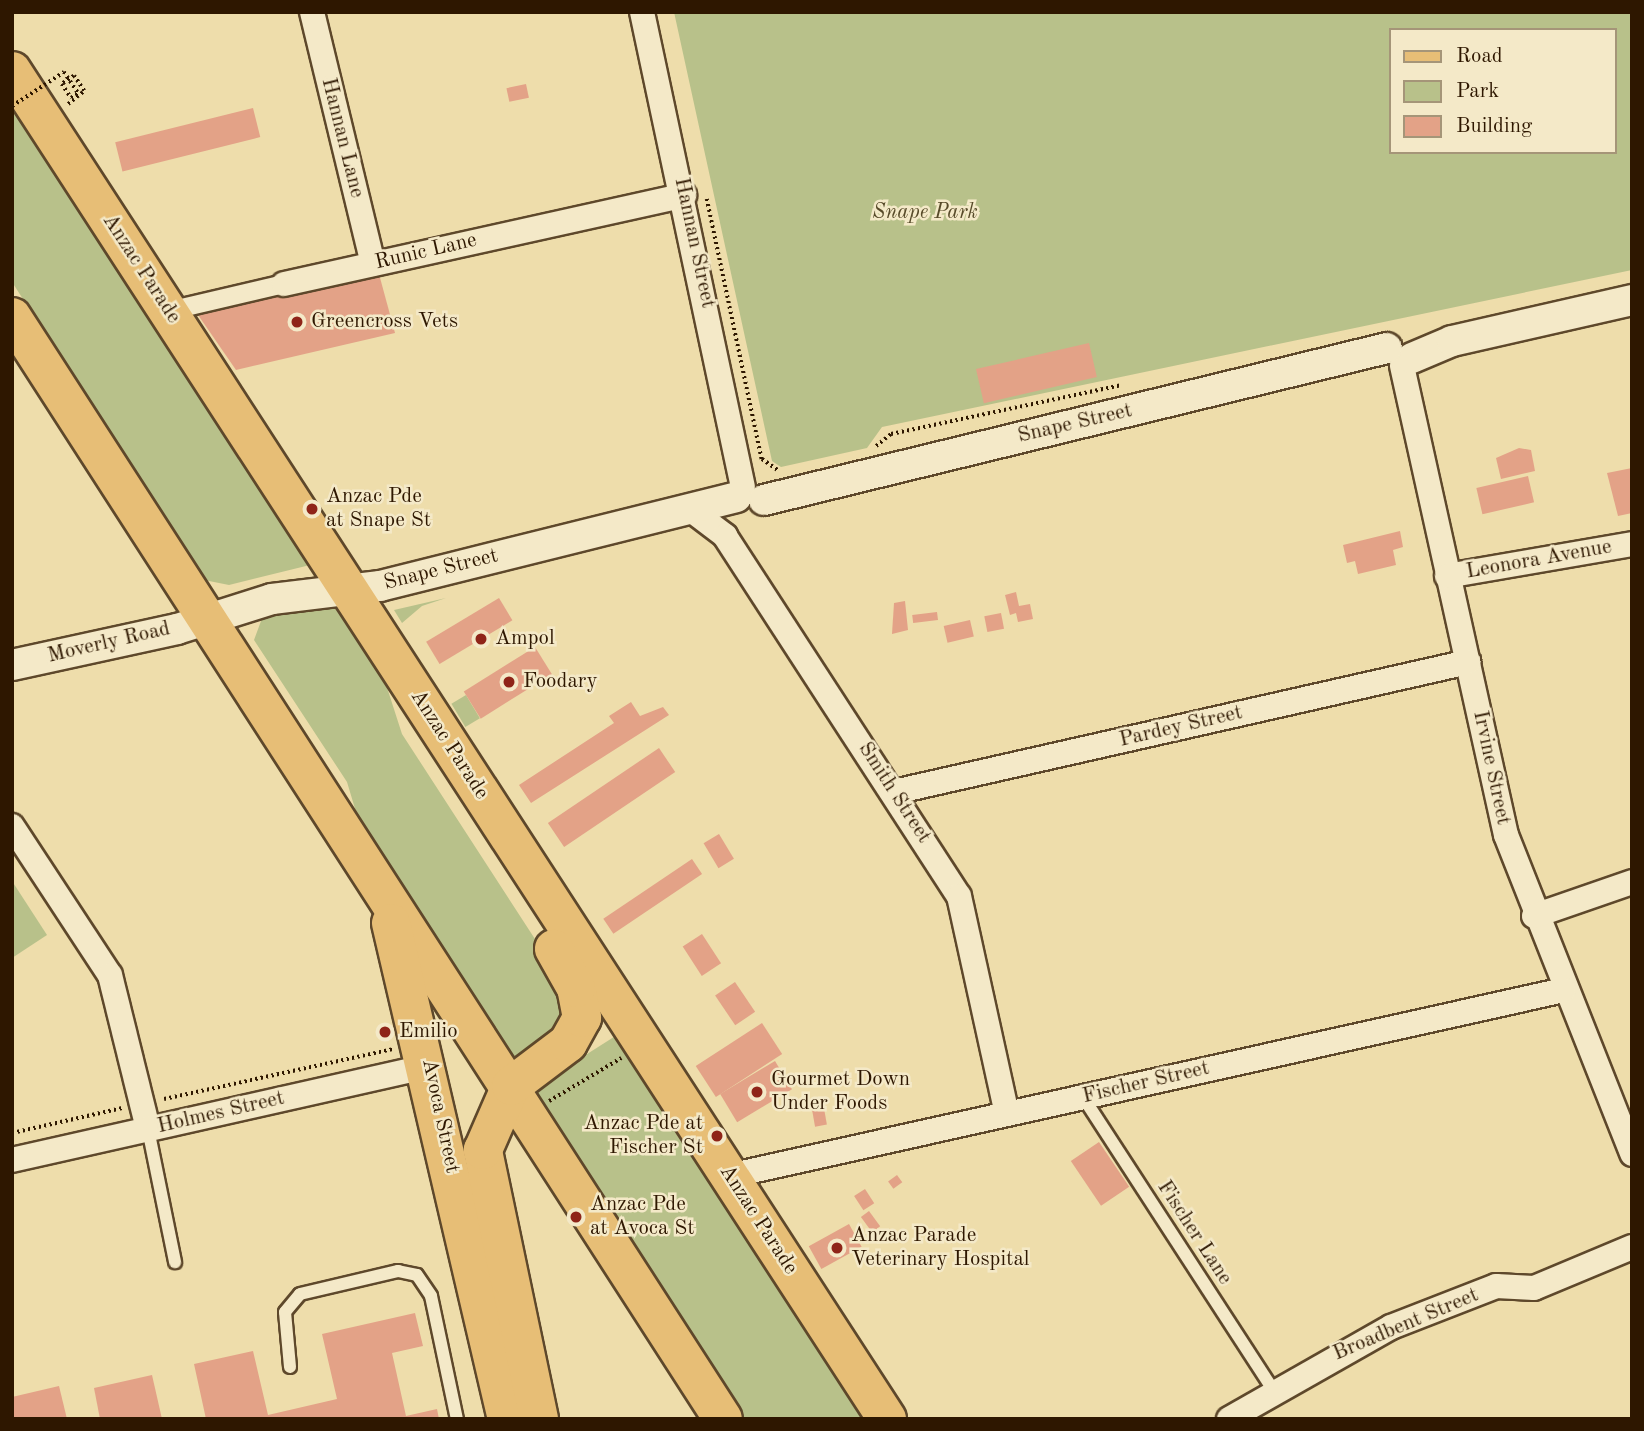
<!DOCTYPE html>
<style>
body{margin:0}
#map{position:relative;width:1644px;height:1431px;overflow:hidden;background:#eeddab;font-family:"Old Standard TT",serif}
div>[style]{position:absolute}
.green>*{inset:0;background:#b8c18a;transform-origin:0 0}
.building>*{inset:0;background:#e3a287;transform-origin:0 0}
.path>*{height:3.5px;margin-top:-1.75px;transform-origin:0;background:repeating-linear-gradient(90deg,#2e1700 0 2px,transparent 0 5.5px)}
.roads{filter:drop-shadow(2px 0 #5e482b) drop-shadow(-2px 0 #5e482b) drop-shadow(0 2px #5e482b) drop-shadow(0 -2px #5e482b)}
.service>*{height:12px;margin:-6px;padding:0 6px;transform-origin:6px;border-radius:6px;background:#f4e9c8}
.pedestrian>*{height:18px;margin:-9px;padding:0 9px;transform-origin:9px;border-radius:9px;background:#f4e9c8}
.minor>*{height:24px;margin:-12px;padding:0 12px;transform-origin:12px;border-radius:12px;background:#f4e9c8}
.tertiary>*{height:30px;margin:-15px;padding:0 15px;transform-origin:15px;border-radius:15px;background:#f4e9c8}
.primary>*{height:38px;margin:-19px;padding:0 19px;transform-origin:19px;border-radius:19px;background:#e7be76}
.path-bridge>*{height:3.5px;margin-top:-1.75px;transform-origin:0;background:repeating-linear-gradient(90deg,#2e1700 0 2px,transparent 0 5.5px)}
.dots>*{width:19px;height:19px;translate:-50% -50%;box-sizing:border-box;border:4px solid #f4e9c8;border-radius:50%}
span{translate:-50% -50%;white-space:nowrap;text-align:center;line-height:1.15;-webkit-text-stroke:5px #f4e9c8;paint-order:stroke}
.street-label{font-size:21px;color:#2e1700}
.park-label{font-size:21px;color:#574a29;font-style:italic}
.poi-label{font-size:21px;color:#2e1700}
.left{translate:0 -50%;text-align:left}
.right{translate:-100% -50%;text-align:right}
.frame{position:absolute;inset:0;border:14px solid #2e1700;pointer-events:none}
.legend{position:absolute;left:1389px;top:28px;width:228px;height:126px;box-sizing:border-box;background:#f4e9c8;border:2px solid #a59578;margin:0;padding:9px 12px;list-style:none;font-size:21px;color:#2e1700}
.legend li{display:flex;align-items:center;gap:14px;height:35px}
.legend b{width:35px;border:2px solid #a59578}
</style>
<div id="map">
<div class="green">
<div style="clip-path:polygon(evenodd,674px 12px,1632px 12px,1632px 270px,882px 427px,867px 448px,781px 467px,772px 461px,674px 12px,1390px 30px,1614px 30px,1614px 152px,1390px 152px,1390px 30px)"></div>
<div style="clip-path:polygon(12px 104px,310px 565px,229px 585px,204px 580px,12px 282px)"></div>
<div style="clip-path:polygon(446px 598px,422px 606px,402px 623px,394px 610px)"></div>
<div style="clip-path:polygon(322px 599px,341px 609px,382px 672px,402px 734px,559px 976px,568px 1021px,522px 1062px,509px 1058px,359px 822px,347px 782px,254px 640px,264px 613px)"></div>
<div style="left:466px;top:695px;width:27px;height:17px;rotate:59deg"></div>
<div style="clip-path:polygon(12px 881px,47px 935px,12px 958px)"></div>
<div style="clip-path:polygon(617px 1035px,869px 1419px,737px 1419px,532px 1089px)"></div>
</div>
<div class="building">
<div style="left:526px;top:84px;width:14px;height:20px;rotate:78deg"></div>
<div style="left:253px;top:108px;width:30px;height:142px;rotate:76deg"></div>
<div style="clip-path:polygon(379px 274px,395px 333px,236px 370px,196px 312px)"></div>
<div style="left:1089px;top:343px;width:35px;height:116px;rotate:77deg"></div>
<div style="clip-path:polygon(1519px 448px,1531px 450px,1535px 471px,1501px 479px,1496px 458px)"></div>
<div style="clip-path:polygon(1632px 468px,1632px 513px,1618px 516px,1607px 473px)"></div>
<div style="left:1528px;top:476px;width:27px;height:53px;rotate:77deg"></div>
<div style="clip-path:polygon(1400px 531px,1403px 547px,1393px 550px,1396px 565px,1358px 574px,1355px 561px,1347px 563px,1343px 545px)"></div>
<div style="clip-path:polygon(1016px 592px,1019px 606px,1030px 604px,1033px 619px,1018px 622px,1016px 613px,1010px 615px,1005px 595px)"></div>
<div style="left:499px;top:598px;width:26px;height:85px;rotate:59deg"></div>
<div style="clip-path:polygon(905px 601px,908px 630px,892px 634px,894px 603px)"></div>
<div style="left:937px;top:612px;width:8px;height:25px;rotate:83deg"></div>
<div style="left:1001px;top:613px;width:16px;height:17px;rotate:79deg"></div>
<div style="left:970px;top:620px;width:17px;height:27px;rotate:77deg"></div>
<div style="left:535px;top:647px;width:32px;height:84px;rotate:58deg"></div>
<div style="clip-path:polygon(631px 702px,640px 716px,663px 707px,669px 715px,531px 803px,519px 785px,614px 723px,609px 716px)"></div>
<div style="left:659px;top:748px;width:29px;height:134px;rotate:56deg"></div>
<div style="left:719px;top:834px;width:29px;height:18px;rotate:59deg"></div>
<div style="left:692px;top:859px;width:18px;height:107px;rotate:56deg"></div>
<div style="left:702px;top:934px;width:35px;height:23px;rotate:57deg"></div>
<div style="left:735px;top:982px;width:36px;height:24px;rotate:56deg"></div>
<div style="left:762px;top:1023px;width:37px;height:79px;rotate:57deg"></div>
<div style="left:775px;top:1061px;width:33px;height:64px;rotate:59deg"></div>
<div style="left:822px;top:1097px;width:28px;height:12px;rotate:80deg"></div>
<div style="left:1099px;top:1142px;width:54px;height:34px;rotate:56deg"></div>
<div style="left:897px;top:1175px;width:9px;height:11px;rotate:54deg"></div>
<div style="left:865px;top:1189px;width:17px;height:13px;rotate:57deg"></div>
<div style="left:869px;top:1211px;width:19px;height:10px;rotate:54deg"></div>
<div style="left:849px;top:1224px;width:26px;height:46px;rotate:61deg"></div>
<div style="clip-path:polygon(415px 1313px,423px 1346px,392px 1353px,406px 1416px,437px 1409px,439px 1419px,206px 1419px,194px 1364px,253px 1351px,268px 1415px,337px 1399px,322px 1334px)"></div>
<div style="clip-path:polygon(152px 1375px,162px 1419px,100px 1419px,94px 1388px)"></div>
<div style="clip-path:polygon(59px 1386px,67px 1419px,12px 1419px,12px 1397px)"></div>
</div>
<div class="path">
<div style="left:68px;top:104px;width:21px;rotate:-39deg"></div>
<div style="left:84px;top:91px;width:18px;rotate:-124deg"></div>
<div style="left:74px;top:76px;width:14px;rotate:146deg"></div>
<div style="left:62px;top:84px;width:17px;rotate:57deg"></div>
<div style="left:71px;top:98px;width:9px;rotate:-36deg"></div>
<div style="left:707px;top:199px;width:266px;rotate:78.1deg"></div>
<div style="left:762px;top:459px;width:21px;rotate:35deg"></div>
<div style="left:876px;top:446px;width:19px;rotate:-39deg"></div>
<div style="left:891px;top:434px;width:236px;rotate:-12deg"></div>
<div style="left:164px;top:1099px;width:234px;rotate:-12.3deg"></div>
<div style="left:549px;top:1101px;width:84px;rotate:-30.8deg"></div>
<div style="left:12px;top:1133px;width:113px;rotate:-12.8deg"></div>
</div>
<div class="roads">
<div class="service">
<div style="left:1083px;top:1097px;width:349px;rotate:57deg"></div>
<div style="left:148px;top:1129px;width:136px;rotate:78.5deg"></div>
<div style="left:290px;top:1367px;width:55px;rotate:-95.2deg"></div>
<div style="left:285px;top:1312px;width:23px;rotate:-50deg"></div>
<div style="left:300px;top:1294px;width:101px;rotate:-13.2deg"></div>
<div style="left:398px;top:1271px;width:19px;rotate:12deg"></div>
<div style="left:417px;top:1275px;width:25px;rotate:56deg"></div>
<div style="left:431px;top:1296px;width:126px;rotate:78.1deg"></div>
</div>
<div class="pedestrian">
<div style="left:169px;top:311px;width:118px;rotate:-13.2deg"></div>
</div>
<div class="minor">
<div style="left:312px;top:12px;width:259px;rotate:76.4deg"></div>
<div style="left:642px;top:12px;width:485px;rotate:78deg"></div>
<div style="left:284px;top:284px;width:410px;rotate:-12.5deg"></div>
<div style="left:1402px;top:366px;width:480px;rotate:77.5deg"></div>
<div style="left:1506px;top:835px;width:343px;rotate:68.4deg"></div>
<div style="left:695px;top:513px;width:38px;rotate:37deg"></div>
<div style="left:725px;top:536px;width:429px;rotate:57deg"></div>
<div style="left:959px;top:896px;width:223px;rotate:77.6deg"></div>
<div style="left:1447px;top:576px;width:188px;rotate:-9.8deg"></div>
<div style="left:894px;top:792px;width:589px;rotate:-12.76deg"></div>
<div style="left:12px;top:826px;width:178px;rotate:56.7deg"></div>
<div style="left:110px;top:975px;width:159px;rotate:76.1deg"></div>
<div style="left:1534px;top:916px;width:104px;rotate:-19.1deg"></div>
<div style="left:12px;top:1160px;width:427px;rotate:-12.7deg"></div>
<div style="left:729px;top:1176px;width:855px;rotate:-12.56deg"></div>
<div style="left:1229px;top:1419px;width:186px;rotate:-29.6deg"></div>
<div style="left:1391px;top:1327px;width:113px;rotate:-21.3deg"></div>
<div style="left:1496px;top:1286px;width:38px;rotate:3deg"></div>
<div style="left:1534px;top:1288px;width:106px;rotate:-22.7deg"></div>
</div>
<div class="tertiary">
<div style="left:1412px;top:358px;width:43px;rotate:-23deg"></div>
<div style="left:1452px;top:341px;width:185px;rotate:-12.8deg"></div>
<div style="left:764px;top:500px;width:641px;rotate:-13.71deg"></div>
<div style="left:12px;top:665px;width:169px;rotate:-12.3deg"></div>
<div style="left:177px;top:629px;width:100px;rotate:-17.5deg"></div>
<div style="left:272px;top:599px;width:109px;rotate:-6.9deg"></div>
<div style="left:380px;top:586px;width:367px;rotate:-14deg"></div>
</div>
<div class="primary">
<div style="left:12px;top:71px;width:1607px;rotate:57.01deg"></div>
<div style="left:12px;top:317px;width:1311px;rotate:57.17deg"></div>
<div style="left:391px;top:923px;width:509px;rotate:76.84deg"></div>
<div style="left:539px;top:1419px;width:275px;rotate:-101.8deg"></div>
<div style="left:483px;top:1150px;width:70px;rotate:-66.4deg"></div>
<div style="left:511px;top:1086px;width:71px;rotate:-37deg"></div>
<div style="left:568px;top:1043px;width:29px;rotate:-61deg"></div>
<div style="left:582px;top:1018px;width:31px;rotate:-101deg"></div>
<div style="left:576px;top:988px;width:45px;rotate:-119.4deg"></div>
</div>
</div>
<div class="path-bridge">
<div style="left:12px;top:106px;width:62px;rotate:-33.2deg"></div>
<div style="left:64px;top:72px;width:25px;rotate:56deg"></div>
</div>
<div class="dots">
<div style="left:297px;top:322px;background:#8f2418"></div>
<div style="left:312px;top:509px;background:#8f2418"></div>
<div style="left:481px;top:639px;background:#8f2418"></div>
<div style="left:509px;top:682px;background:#8f2418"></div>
<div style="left:385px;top:1032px;background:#8f2418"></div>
<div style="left:757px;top:1092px;background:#8f2418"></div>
<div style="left:717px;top:1136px;background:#8f2418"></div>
<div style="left:576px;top:1217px;background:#8f2418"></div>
<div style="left:837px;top:1248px;background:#8f2418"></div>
</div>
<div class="street-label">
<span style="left:342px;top:138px;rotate:76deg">Hannan Lane</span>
<span style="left:694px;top:243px;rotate:78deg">Hannan Street</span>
<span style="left:426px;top:252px;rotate:-13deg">Runic Lane</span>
<span style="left:141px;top:269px;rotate:57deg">Anzac Parade</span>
<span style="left:1075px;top:424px;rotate:-13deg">Snape Street</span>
<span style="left:1539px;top:560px;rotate:-10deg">Leonora Avenue</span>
<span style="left:441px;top:570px;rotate:-14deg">Snape Street</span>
<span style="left:109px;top:643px;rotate:-13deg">Moverly Road</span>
<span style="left:1181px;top:727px;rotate:-13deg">Pardey Street</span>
<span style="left:449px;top:745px;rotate:57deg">Anzac Parade</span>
<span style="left:1491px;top:768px;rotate:78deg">Irvine Street</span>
<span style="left:894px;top:793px;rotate:57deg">Smith Street</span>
<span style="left:1146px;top:1083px;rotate:-13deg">Fischer Street</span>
<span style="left:221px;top:1113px;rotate:-13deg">Holmes Street</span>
<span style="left:440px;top:1116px;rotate:78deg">Avoca Street</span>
<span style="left:758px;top:1220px;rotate:57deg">Anzac Parade</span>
<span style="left:1194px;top:1233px;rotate:57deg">Fischer Lane</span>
<span style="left:1406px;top:1325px;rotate:-23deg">Broadbent Street</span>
</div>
<div class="park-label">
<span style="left:925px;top:213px">Snape Park</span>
</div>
<div class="poi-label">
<span class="left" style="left:311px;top:322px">Greencross Vets</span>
<span class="left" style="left:326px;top:509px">Anzac Pde<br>at Snape St</span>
<span class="left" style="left:495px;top:639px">Ampol</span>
<span class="left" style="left:523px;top:682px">Foodary</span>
<span class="left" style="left:399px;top:1032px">Emilio</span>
<span class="left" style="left:771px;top:1092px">Gourmet Down<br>Under Foods</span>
<span class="right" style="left:703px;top:1136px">Anzac Pde at<br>Fischer St</span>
<span class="left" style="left:590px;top:1217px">Anzac Pde<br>at Avoca St</span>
<span class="left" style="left:851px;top:1248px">Anzac Parade<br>Veterinary Hospital</span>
</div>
<div class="frame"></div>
<ul class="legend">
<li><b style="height:9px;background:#e7be76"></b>Road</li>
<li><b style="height:19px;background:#b8c18a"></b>Park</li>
<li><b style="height:19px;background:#e3a287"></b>Building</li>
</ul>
</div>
